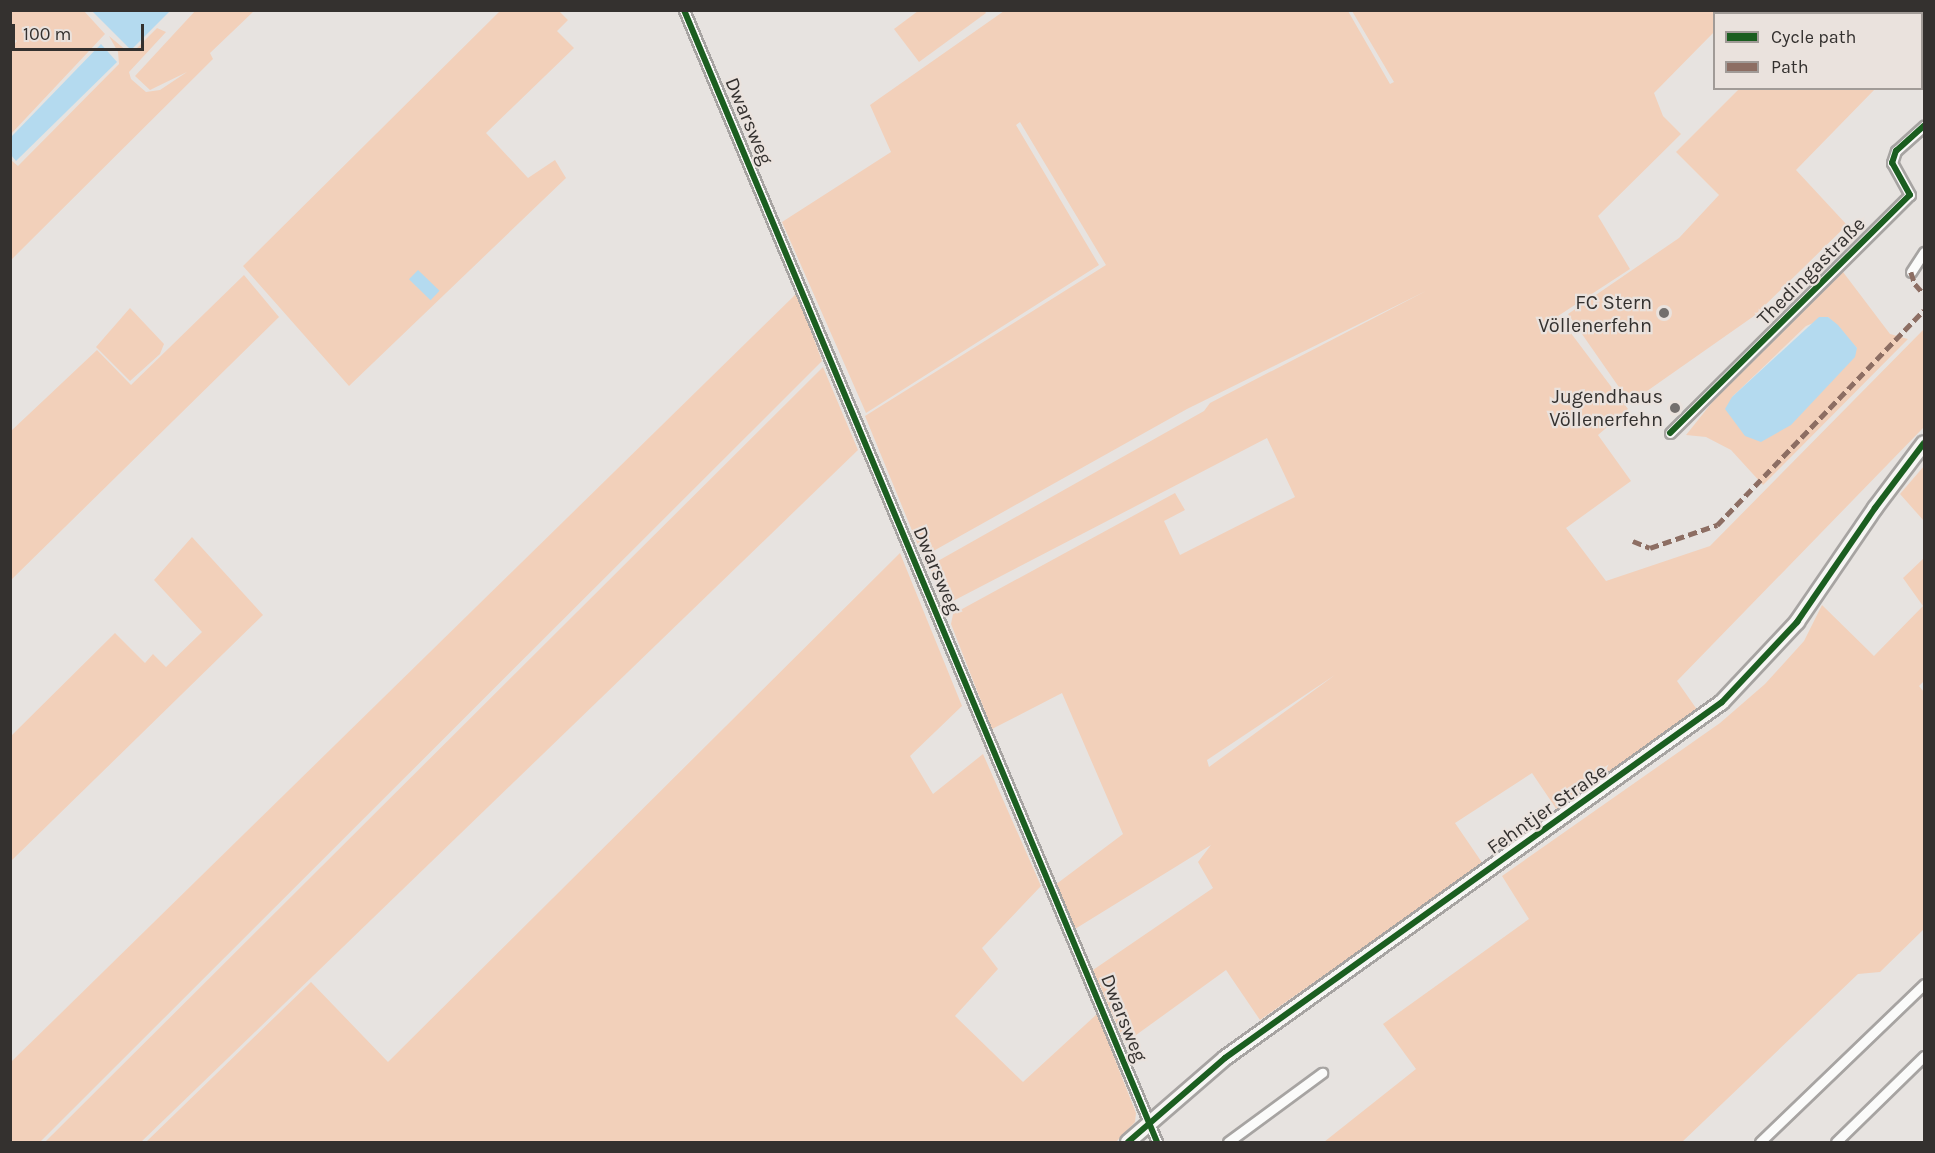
<!DOCTYPE html>
<meta charset="utf-8">
<style>
body{margin:0}
#map{position:relative;width:1935px;height:1153px;overflow:hidden;background:#e7e3e0;font-family:Karla,sans-serif}
div>[style]{position:absolute}
.green>*{inset:0;background:#f2d0ba}
.water>*{inset:0;background:#b4daef;transform-origin:0 0}
.roads{filter:drop-shadow(2px 0 #a7a4a2) drop-shadow(-2px 0 #a7a4a2) drop-shadow(0 2px #a7a4a2) drop-shadow(0 -2px #a7a4a2)}
.street>*{height:9px;margin:-4.5px;padding:0 4.5px;transform-origin:4.5px;border-radius:4.5px;background:#fbfbfa}
.secondary>*{height:14px;margin:-7px;padding:0 7px;transform-origin:7px;border-radius:7px;background:#f7f6f4}
.quiet>*{height:4.5px;margin-top:-2.25px;transform-origin:0;background:repeating-linear-gradient(90deg,#8d6e63 0 9px,transparent 0 13.5px)}
.cycleway>*{height:6px;margin:-3px;padding:0 3px;transform-origin:3px;border-radius:3px;background:#1b5e20}
.dots>*{width:16px;height:16px;translate:-50% -50%;box-sizing:border-box;border:3px solid #eae2dd;border-radius:50%}
span{translate:-50% -50%;white-space:nowrap;text-align:center;line-height:1.15;-webkit-text-stroke:4.5px #eae2dd;paint-order:stroke}
.street-label{font-size:20px;color:#34312f}
.poi-label{font-size:20px;color:#34312f}
.right{translate:-100% -50%;text-align:right}
.frame{position:absolute;inset:0;border:12px solid #34312f;pointer-events:none}
.legend{position:absolute;left:1713px;top:12px;width:210px;height:78px;box-sizing:border-box;background:#eae2dd;border:2px solid #a19b97;margin:0;padding:8px 10px;list-style:none;font-size:18px;color:#34312f}
.legend li{display:flex;align-items:center;gap:12px;height:30px}
.legend b{width:30px;border:2px solid #a19b97}
.scale{position:absolute;left:12px;top:24px;width:132px;height:27px;box-sizing:border-box;border:3px solid #34312f;border-top:0;padding-left:8px;font-size:18px;line-height:21px;white-space:nowrap;color:#34312f;-webkit-text-stroke:4px #eae2dd;paint-order:stroke}
</style>
<div id="map">
<div class="green">
<div style="clip-path:polygon(11px 10px,84px 11px,105px 34px,11px 134px,11px 48px,17px 41px,11px 36px)"></div>
<div style="clip-path:polygon(196px 10px,254px 11px,210px 53px,213px 59px,11px 260px,11px 160px,18px 166px,119px 64px,118px 52px,109px 36px,127px 51px,136px 49px,157px 28px,166px 32px,129px 72px,131px 79px,146px 92px,160px 90px,187px 72px,150px 90px,135px 76px)"></div>
<div style="clip-path:polygon(984px 10px,986px 13px,919px 62px,894px 29px,918px 11px)"></div>
<div style="clip-path:polygon(500px 11px,559px 11px,568px 20px,557px 31px,574px 48px,486px 133px,528px 178px,555px 160px,566px 178px,349px 386px,243px 266px)"></div>
<div style="clip-path:polygon(evenodd,1004px 11px,1348px 11px,1390px 84px,1394px 82px,1352px 11px,1733px 11px,1714px 14px,1714px 32px,1654px 93px,1663px 116px,1681px 134px,1598px 216px,1630px 269px,1558px 316px,1628px 409px,1598px 435px,1631px 481px,1566px 528px,1606px 581px,1710px 546px,1924px 329px,1924px 427px,1677px 681px,1698px 711px,1557px 810px,1532px 773px,1455px 823px,1483px 864px,1260px 1020px,1226px 970px,1125px 1043px,1093px 970px,1213px 888px,1198px 862px,1211px 845px,1075px 929px,1055px 885px,1123px 834px,1062px 693px,992px 729px,951px 624px,953px 614px,1175px 493px,1185px 510px,1164px 521px,1180px 555px,1295px 497px,1267px 438px,953px 601px,944px 598px,929px 566px,1204px 411px,1210px 403px,1426px 291px,1187px 409px,928px 554px,920px 550px,865px 416px,1106px 265px,1020px 122px,1016px 125px,1099px 265px,866px 413px,782px 222px,891px 152px,870px 105px,1004px 11px,1335px 675px,1209px 767px,1207px 760px,1335px 675px)"></div>
<div style="clip-path:polygon(1740px 88px,1875px 89px,1796px 170px,1847px 225px,1754px 316px,1630px 403px,1568px 314px,1679px 238px,1719px 195px,1676px 152px)"></div>
<div style="clip-path:polygon(evenodd,1840px 268px,1890px 334px,1908px 339px,1763px 485px,1731px 450px,1706px 437px,1686px 435px,1726px 385px,1840px 268px,1828px 317px,1857px 348px,1845px 367px,1732px 397px,1806px 326px,1828px 317px)"></div>
<div style="clip-path:polygon(244px 275px,279px 317px,11px 580px,11px 431px,97px 350px,131px 385px)"></div>
<div style="clip-path:polygon(797px 293px,822px 361px,40px 1142px,11px 1142px,11px 1062px)"></div>
<div style="clip-path:polygon(130px 308px,164px 344px,160px 354px,130px 381px,96px 347px)"></div>
<div style="clip-path:polygon(823px 367px,858px 450px,141px 1142px,45px 1142px)"></div>
<div style="clip-path:polygon(1924px 466px,1924px 521px,1900px 494px)"></div>
<div style="clip-path:polygon(192px 537px,263px 615px,11px 861px,11px 736px,115px 633px,145px 663px,153px 654px,166px 667px,202px 632px,154px 580px)"></div>
<div style="clip-path:polygon(900px 553px,962px 706px,910px 756px,933px 794px,983px 754px,1041px 886px,982px 948px,998px 969px,955px 1016px,1023px 1082px,1097px 1014px,1136px 1113px,1135px 1122px,1116px 1142px,146px 1142px,311px 982px,388px 1062px)"></div>
<div style="clip-path:polygon(1924px 558px,1924px 681px,1919px 686px,1924px 692px,1924px 929px,1880px 972px,1858px 974px,1682px 1142px,1324px 1142px,1416px 1069px,1383px 1024px,1529px 919px,1502px 876px,1720px 723px,1765px 684px,1804px 641px,1822px 605px,1874px 656px,1923px 606px,1903px 578px)"></div>
</div>
<div class="water">
<div style="clip-path:polygon(92px 11px,170px 11px,131px 50px)"></div>
<div style="clip-path:polygon(101px 44px,117px 62px,16px 161px,11px 155px,11px 137px)"></div>
<div style="left:418px;top:270px;width:30px;height:13px;rotate:44deg"></div>
<div style="clip-path:polygon(1819px 317px,1828px 317px,1838px 325px,1857px 348px,1855px 357px,1791px 425px,1761px 442px,1745px 436px,1725px 409px,1732px 397px)"></div>
</div>
<div class="roads">
<div class="street">
<div style="left:684px;top:10px;width:1227px;rotate:67.32deg"></div>
<div style="left:1737px;top:14px;width:5px;rotate:-53deg"></div>
<div style="left:1892px;top:14px;width:5px;rotate:-53deg"></div>
<div style="left:1911px;top:272px;width:24px;rotate:-57deg"></div>
<div style="left:1670px;top:433px;width:338px;rotate:-44.8deg"></div>
<div style="left:1910px;top:195px;width:37px;rotate:-119deg"></div>
<div style="left:1892px;top:163px;width:13px;rotate:-72deg"></div>
<div style="left:1896px;top:151px;width:38px;rotate:-42deg"></div>
<div style="left:1228px;top:1142px;width:117px;rotate:-36.3deg"></div>
<div style="left:1760px;top:1142px;width:228px;rotate:-43.9deg"></div>
<div style="left:1836px;top:1142px;width:123px;rotate:-44.3deg"></div>
</div>
<div class="secondary">
<div style="left:1128px;top:1142px;width:128px;rotate:-40.9deg"></div>
<div style="left:1225px;top:1058px;width:611px;rotate:-35.61deg"></div>
<div style="left:1722px;top:702px;width:110px;rotate:-46.8deg"></div>
<div style="left:1797px;top:622px;width:138px;rotate:-55.6deg"></div>
<div style="left:1875px;top:508px;width:81px;rotate:-53deg"></div>
</div>
</div>
<div class="quiet">
<div style="left:1737px;top:14px;width:5px;rotate:-53deg"></div>
<div style="left:1911px;top:272px;width:13px;rotate:72deg"></div>
<div style="left:1915px;top:284px;width:13px;rotate:48deg"></div>
<div style="left:1633px;top:541px;width:18px;rotate:22deg"></div>
<div style="left:1650px;top:548px;width:71px;rotate:-18.9deg"></div>
<div style="left:1717px;top:525px;width:298px;rotate:-46.1deg"></div>
</div>
<div class="cycleway">
<div style="left:684px;top:10px;width:1227px;rotate:67.32deg"></div>
<div style="left:1670px;top:433px;width:338px;rotate:-44.8deg"></div>
<div style="left:1910px;top:195px;width:37px;rotate:-119deg"></div>
<div style="left:1892px;top:163px;width:13px;rotate:-72deg"></div>
<div style="left:1896px;top:151px;width:38px;rotate:-42deg"></div>
<div style="left:1128px;top:1142px;width:128px;rotate:-40.9deg"></div>
<div style="left:1225px;top:1058px;width:611px;rotate:-35.61deg"></div>
<div style="left:1722px;top:702px;width:110px;rotate:-46.8deg"></div>
<div style="left:1797px;top:622px;width:138px;rotate:-55.6deg"></div>
<div style="left:1875px;top:508px;width:81px;rotate:-53deg"></div>
</div>
<div class="dots">
<div style="left:1664px;top:313px;background:#736f6d"></div>
<div style="left:1675px;top:408px;background:#736f6d"></div>
</div>
<div class="street-label">
<span style="left:749px;top:121px;rotate:67deg">Dwarsweg</span>
<span style="left:1811px;top:271px;rotate:-45deg">Thedingastraße</span>
<span style="left:937px;top:570px;rotate:67deg">Dwarsweg</span>
<span style="left:1547px;top:809px;rotate:-35deg">Fehntjer Straße</span>
<span style="left:1124px;top:1018px;rotate:68deg">Dwarsweg</span>
</div>
<div class="poi-label">
<span class="right" style="left:1652px;top:314px">FC Stern<br>Völlenerfehn</span>
<span class="right" style="left:1663px;top:408px">Jugendhaus<br>Völlenerfehn</span>
</div>
<div class="frame"></div>
<ul class="legend">
<li><b style="height:8px;background:#1b5e20"></b>Cycle path</li>
<li><b style="height:8px;background:#8d6e63"></b>Path</li>
</ul>
<div class="scale">100 m</div>
</div>
